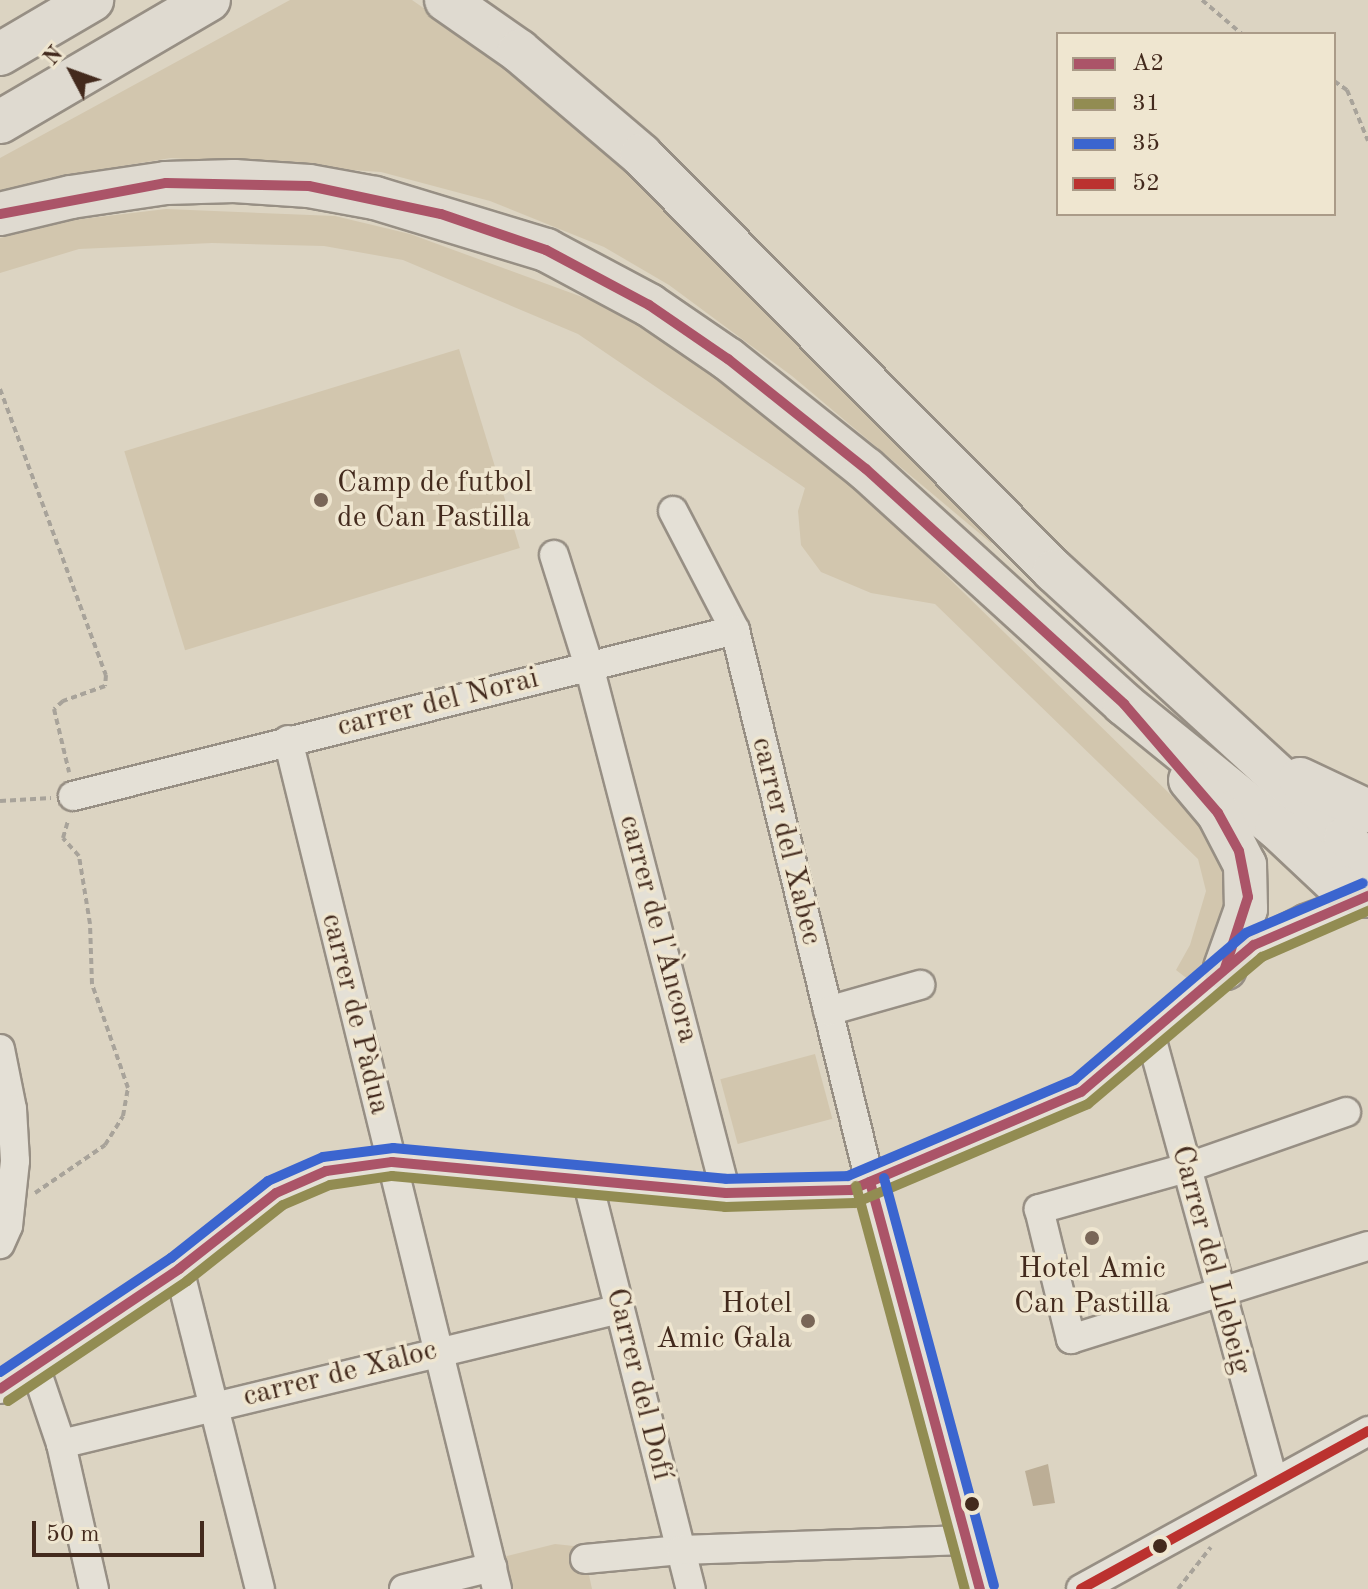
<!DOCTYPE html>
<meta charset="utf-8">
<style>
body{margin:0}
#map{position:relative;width:1368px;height:1589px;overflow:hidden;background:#dcd4c2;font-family:"Old Standard TT",serif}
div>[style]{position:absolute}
.green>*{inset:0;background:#d2c6ae;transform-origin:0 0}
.water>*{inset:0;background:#bcae96}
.path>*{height:4px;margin-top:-2px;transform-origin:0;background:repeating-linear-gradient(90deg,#a8a39a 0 6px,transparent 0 10px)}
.roads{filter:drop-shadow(2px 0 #978f84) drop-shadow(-2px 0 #978f84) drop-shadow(0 2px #978f84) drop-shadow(0 -2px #978f84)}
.minor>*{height:28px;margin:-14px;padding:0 14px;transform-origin:14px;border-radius:14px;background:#e4e0d6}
.highway>*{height:42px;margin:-21px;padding:0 21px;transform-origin:21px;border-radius:21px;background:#dfdad0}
.bus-1>*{height:10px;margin:-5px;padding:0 5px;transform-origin:5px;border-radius:5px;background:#ab5468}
.bus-2>*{height:10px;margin:-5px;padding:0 5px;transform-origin:5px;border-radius:5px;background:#928c52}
.bus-3>*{height:10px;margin:-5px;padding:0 5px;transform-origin:5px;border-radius:5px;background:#3b65cf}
.bus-4>*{height:10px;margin:-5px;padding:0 5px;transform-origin:5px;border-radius:5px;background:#bb322f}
.dots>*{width:22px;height:22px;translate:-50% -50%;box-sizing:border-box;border:4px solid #efe6d0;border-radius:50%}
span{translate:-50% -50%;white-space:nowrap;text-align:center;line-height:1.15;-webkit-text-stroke:7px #efe6d0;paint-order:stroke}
.poi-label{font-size:30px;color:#432a1d}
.left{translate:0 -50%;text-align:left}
.right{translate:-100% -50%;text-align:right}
.street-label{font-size:30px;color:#432a1d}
.legend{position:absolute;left:1056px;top:32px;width:280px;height:184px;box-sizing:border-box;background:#efe6d0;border:2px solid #aa9b88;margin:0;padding:10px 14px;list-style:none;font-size:24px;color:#432a1d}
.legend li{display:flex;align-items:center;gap:16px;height:40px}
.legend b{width:40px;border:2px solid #aa9b88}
.north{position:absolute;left:32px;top:32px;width:80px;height:80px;-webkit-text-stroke:6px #efe6d0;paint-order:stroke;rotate:311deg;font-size:22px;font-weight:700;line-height:32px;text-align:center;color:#432a1d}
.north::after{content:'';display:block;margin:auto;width:28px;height:36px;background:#432a1d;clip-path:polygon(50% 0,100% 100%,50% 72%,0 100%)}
.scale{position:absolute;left:32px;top:1521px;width:172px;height:36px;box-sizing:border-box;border:4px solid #432a1d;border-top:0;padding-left:10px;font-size:24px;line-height:28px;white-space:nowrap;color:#432a1d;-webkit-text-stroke:6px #efe6d0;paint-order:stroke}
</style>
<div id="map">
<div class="green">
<div style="clip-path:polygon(290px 0,412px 0,563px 105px,1001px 535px,991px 543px,792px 376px,669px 285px,604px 247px,490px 201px,381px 172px,171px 158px,48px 178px,0 195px,0 158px)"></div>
<div style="clip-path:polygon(166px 209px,335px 216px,410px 234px,604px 305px,697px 363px,832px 464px,1216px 839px,1228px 868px,1228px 907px,1208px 959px,1189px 980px,1176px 970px,1190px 945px,1206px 891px,1198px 859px,935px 604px,871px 593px,821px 572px,801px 545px,798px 511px,805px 488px,578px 334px,403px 260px,324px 246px,212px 243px,79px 249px,0 273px,0 238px,73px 220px)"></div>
<div style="left:459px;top:349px;width:208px;height:350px;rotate:73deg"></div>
<div style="left:815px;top:1054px;width:67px;height:98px;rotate:75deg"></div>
<div style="clip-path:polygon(555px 1544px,583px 1547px,592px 1589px,497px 1589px,503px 1557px)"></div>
</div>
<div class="water">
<div style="clip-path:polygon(1048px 1464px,1055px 1503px,1033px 1506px,1025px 1471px)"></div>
</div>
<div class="path">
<div style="left:1202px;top:0;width:52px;rotate:40.4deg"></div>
<div style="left:1334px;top:81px;width:16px;rotate:35deg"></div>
<div style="left:1347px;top:90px;width:55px;rotate:67.6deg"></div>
<div style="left:0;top:389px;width:305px;rotate:69.7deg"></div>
<div style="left:106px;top:675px;width:11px;rotate:95deg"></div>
<div style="left:105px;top:686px;width:45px;rotate:160.3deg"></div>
<div style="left:63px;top:701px;width:12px;rotate:138deg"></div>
<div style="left:54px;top:709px;width:65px;rotate:76.6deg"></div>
<div style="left:0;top:801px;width:51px;rotate:-3.4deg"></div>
<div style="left:35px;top:1193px;width:85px;rotate:-34.4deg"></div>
<div style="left:105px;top:1145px;width:34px;rotate:-58deg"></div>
<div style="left:123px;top:1116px;width:28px;rotate:-80deg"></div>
<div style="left:128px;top:1088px;width:110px;rotate:-109.1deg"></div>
<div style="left:92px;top:984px;width:60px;rotate:-91.9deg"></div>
<div style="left:90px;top:924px;width:69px;rotate:-99.2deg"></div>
<div style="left:79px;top:856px;width:24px;rotate:-132deg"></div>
<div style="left:63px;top:838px;width:19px;rotate:-74deg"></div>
<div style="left:1178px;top:1589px;width:53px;rotate:-51.8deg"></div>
</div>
<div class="roads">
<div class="minor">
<div style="left:673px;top:511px;width:134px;rotate:62.5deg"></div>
<div style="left:735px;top:630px;width:610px;rotate:76.26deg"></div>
<div style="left:880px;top:1223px;width:379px;rotate:74.7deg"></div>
<div style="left:554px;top:555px;width:116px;rotate:72.5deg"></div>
<div style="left:589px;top:666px;width:545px;rotate:75.43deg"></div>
<div style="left:288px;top:740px;width:874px;rotate:76.17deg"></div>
<div style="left:73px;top:796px;width:682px;rotate:-14.08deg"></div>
<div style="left:828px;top:1011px;width:96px;rotate:-15.8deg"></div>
<div style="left:1151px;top:1037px;width:460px;rotate:74.6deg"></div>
<div style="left:0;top:1049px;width:61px;rotate:78.7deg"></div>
<div style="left:12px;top:1109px;width:52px;rotate:86.7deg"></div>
<div style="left:15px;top:1161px;width:65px;rotate:96.1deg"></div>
<div style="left:8px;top:1226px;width:20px;rotate:114deg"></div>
<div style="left:1346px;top:1112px;width:170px;rotate:160.7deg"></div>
<div style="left:1186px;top:1168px;width:153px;rotate:164.4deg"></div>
<div style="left:1039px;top:1209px;width:134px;rotate:76.2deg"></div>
<div style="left:1071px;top:1339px;width:311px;rotate:-17.4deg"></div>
<div style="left:587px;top:1179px;width:423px;rotate:75.8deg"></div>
<div style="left:179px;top:1269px;width:330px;rotate:75.8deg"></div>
<div style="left:35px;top:1367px;width:81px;rotate:71.3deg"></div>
<div style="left:61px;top:1444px;width:149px;rotate:77.2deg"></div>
<div style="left:0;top:1389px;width:216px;rotate:-33.8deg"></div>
<div style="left:179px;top:1269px;width:123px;rotate:-38.1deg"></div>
<div style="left:276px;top:1193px;width:55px;rotate:-23.7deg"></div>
<div style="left:326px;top:1171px;width:67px;rotate:-7.8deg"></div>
<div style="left:392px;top:1162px;width:335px;rotate:5.3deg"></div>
<div style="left:726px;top:1193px;width:125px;rotate:-1.4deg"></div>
<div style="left:851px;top:1190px;width:250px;rotate:-23.1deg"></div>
<div style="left:1081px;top:1092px;width:227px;rotate:-40.4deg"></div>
<div style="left:1254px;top:945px;width:57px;rotate:-27deg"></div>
<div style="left:1305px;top:919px;width:67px;rotate:-20.1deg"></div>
<div style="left:61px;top:1444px;width:575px;rotate:-13.58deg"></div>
<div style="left:585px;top:1559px;width:96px;rotate:-5.4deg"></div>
<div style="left:681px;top:1550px;width:285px;rotate:-2deg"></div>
<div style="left:404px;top:1589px;width:91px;rotate:-14deg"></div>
<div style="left:1081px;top:1589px;width:328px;rotate:-28.8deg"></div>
</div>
<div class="highway">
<div style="left:446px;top:0;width:89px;rotate:34.9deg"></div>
<div style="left:519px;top:51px;width:160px;rotate:40.4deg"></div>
<div style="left:641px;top:155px;width:586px;rotate:45.21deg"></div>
<div style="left:1054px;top:571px;width:395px;rotate:42.5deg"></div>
<div style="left:1345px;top:838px;width:38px;rotate:53deg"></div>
<div style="left:0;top:54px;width:107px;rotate:-30.4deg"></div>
<div style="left:0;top:122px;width:242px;rotate:-30.3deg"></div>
<div style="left:0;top:214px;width:73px;rotate:-13.5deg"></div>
<div style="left:71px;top:197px;width:96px;rotate:-8.4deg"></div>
<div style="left:166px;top:183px;width:68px;rotate:-1.7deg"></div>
<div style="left:234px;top:181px;width:75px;rotate:3.8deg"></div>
<div style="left:309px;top:186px;width:67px;rotate:10.3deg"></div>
<div style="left:375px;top:198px;width:179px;rotate:16.9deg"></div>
<div style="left:546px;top:250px;width:117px;rotate:28.1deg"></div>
<div style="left:649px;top:305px;width:96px;rotate:34.4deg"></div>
<div style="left:728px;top:359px;width:176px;rotate:38.6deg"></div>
<div style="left:866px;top:469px;width:349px;rotate:42.3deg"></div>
<div style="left:1124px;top:704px;width:196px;rotate:39deg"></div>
<div style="left:1276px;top:827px;width:88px;rotate:43.2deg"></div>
<div style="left:1340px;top:887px;width:29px;rotate:18deg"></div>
<div style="left:1300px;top:779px;width:75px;rotate:25.2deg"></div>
<div style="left:1190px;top:780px;width:43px;rotate:49.7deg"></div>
<div style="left:1218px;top:813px;width:59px;rotate:62.6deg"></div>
<div style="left:1245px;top:865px;width:44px;rotate:88.7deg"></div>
<div style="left:1246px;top:909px;width:63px;rotate:109.6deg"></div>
</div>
</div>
<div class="bus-1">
<div style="left:0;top:214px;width:169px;rotate:-10.6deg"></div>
<div style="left:166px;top:183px;width:143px;rotate:1.2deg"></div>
<div style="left:309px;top:186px;width:135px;rotate:12deg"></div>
<div style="left:441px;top:214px;width:111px;rotate:18.9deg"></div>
<div style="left:546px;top:250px;width:117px;rotate:28.1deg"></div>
<div style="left:649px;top:305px;width:96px;rotate:34.4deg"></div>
<div style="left:728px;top:359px;width:176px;rotate:38.6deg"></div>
<div style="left:866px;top:469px;width:349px;rotate:42.3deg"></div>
<div style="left:1124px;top:704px;width:144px;rotate:49.2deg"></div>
<div style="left:1218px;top:813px;width:43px;rotate:61.1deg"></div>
<div style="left:1239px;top:851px;width:47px;rotate:78.9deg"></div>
<div style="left:1248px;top:897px;width:75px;rotate:107.9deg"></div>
<div style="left:870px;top:1182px;width:422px;rotate:74.9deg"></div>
<div style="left:0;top:1389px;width:216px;rotate:-33.8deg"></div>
<div style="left:179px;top:1269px;width:123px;rotate:-38.1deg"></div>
<div style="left:276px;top:1193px;width:55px;rotate:-23.7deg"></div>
<div style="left:326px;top:1171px;width:67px;rotate:-7.8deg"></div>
<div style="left:392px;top:1162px;width:335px;rotate:5.3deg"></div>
<div style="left:726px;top:1193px;width:125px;rotate:-1.4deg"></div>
<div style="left:851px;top:1190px;width:250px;rotate:-23.1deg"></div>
<div style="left:1081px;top:1092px;width:227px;rotate:-40.4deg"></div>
<div style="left:1254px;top:945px;width:124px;rotate:-23.3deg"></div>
</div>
<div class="bus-2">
<div style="left:856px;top:1186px;width:417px;rotate:74.9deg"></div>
<div style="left:8px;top:1401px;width:216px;rotate:-33.8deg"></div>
<div style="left:187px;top:1281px;width:122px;rotate:-38.4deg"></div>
<div style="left:283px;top:1205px;width:51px;rotate:-23.1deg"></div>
<div style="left:330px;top:1185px;width:63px;rotate:-8.3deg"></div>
<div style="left:392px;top:1176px;width:334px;rotate:5.3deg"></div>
<div style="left:725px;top:1207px;width:130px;rotate:-1.8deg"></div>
<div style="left:855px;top:1203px;width:253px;rotate:-23deg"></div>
<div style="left:1088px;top:1104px;width:228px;rotate:-40.2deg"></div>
<div style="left:1262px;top:957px;width:116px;rotate:-23.5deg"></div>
</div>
<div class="bus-3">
<div style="left:884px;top:1178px;width:422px;rotate:74.9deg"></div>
<div style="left:0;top:1372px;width:206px;rotate:-33.7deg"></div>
<div style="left:171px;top:1258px;width:124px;rotate:-38.4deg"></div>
<div style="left:268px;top:1181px;width:60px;rotate:-23.6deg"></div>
<div style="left:323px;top:1157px;width:71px;rotate:-7.3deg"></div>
<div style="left:393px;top:1148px;width:334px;rotate:5.3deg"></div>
<div style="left:726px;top:1179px;width:122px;rotate:-1.4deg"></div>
<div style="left:848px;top:1176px;width:246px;rotate:-23deg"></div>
<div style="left:1074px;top:1080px;width:226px;rotate:-40.5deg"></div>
<div style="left:1246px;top:933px;width:127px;rotate:-23.1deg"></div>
</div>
<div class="bus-4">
<div style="left:1081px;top:1589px;width:328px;rotate:-28.8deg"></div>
</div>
<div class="dots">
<div style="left:321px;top:500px;background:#796657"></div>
<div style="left:1092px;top:1238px;background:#796657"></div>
<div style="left:808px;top:1321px;background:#796657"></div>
<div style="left:972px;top:1504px;background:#432a1d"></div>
<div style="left:1160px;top:1546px;background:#432a1d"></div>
</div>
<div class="poi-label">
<span class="left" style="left:337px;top:500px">Camp de futbol<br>de Can Pastilla</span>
<span style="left:1092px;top:1286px">Hotel Amic<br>Can Pastilla</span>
<span class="right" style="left:792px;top:1321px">Hotel<br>Amic Gala</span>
</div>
<div class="street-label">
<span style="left:438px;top:703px;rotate:-14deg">carrer del Norai</span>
<span style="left:786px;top:841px;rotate:76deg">carrer del Xabec</span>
<span style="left:658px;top:929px;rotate:75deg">carrer de l'Àncora</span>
<span style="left:355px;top:1014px;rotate:76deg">carrer de Pàdua</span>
<span style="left:1211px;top:1260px;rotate:75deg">Carrer del Llebeig</span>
<span style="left:340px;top:1374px;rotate:-14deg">carrer de Xaloc</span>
<span style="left:639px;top:1384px;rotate:76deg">Carrer del Dofí</span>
</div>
<ul class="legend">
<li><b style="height:10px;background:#ab5468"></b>A2</li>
<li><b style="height:10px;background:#928c52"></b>31</li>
<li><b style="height:10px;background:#3b65cf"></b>35</li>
<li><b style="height:10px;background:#bb322f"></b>52</li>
</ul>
<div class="north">N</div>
<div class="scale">50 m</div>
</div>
